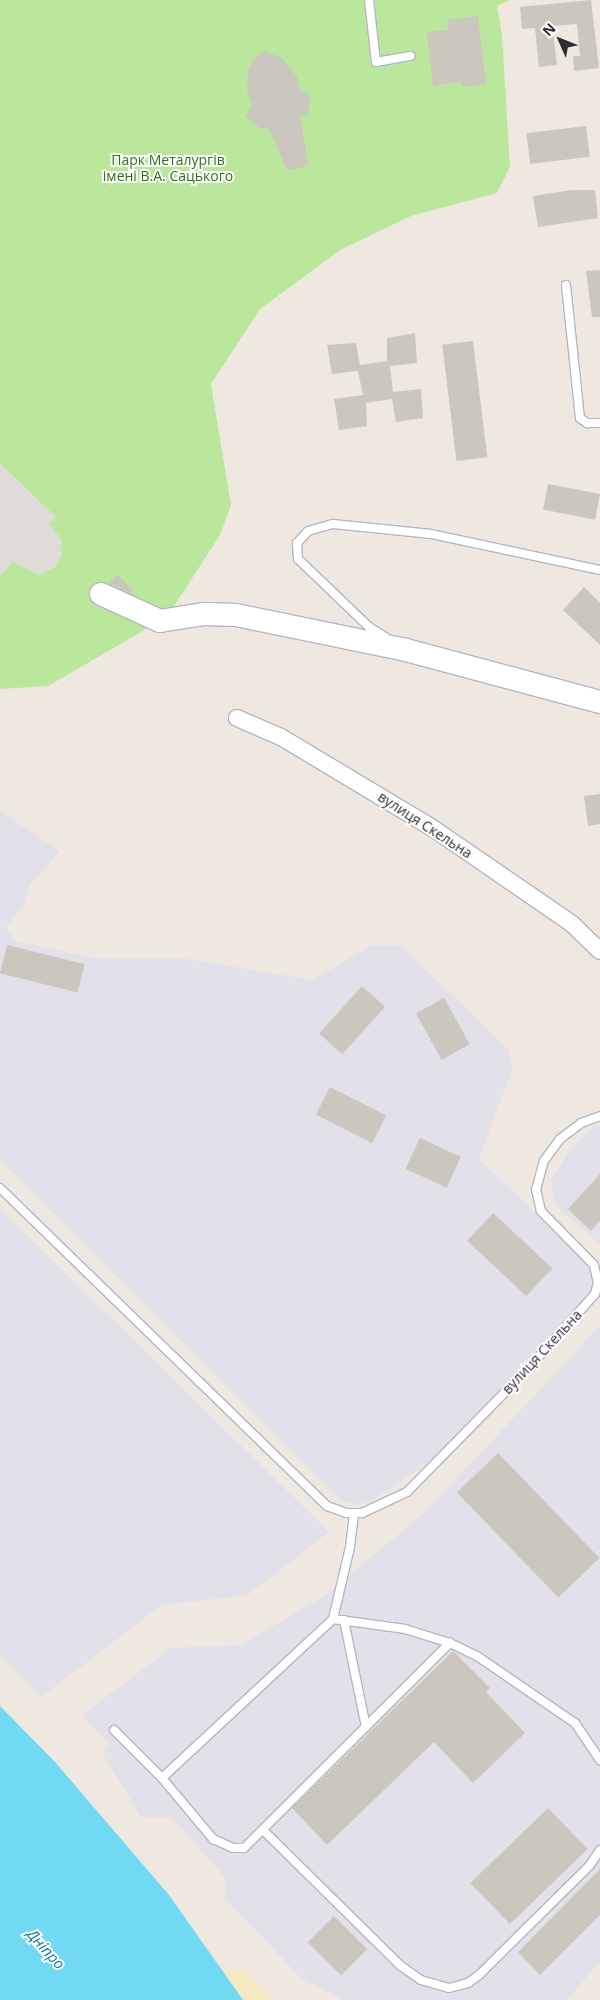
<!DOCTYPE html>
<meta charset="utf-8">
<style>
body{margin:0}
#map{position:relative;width:600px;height:2000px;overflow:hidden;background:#efe8e0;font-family:"Open Sans",sans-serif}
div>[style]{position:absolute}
.industrial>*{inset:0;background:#e2e0e8}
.green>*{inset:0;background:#bae79b}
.sand>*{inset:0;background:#f4eac3}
.plaza>*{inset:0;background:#dfdbd7}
.water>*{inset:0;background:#71d9f3}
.building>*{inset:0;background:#cbc6be;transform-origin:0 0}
.roads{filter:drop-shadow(1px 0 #b4b7c1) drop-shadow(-1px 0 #b4b7c1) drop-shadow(0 1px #b4b7c1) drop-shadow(0 -1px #b4b7c1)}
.lane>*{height:8px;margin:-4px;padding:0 4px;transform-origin:4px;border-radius:4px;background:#fff}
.street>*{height:16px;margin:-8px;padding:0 8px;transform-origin:8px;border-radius:8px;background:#fff}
.secondary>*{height:22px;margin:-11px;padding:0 11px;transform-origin:11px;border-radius:11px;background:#fff}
span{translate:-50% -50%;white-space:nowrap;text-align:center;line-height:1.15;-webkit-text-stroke:4px #fff;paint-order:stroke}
.park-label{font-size:14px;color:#307018}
.street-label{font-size:14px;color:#2e2e2e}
.water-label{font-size:15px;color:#097aa7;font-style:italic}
.north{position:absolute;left:535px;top:15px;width:50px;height:50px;-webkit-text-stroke:4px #fff;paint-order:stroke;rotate:314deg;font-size:14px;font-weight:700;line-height:20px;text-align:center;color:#2e2e2e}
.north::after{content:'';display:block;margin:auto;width:18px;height:22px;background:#2e2e2e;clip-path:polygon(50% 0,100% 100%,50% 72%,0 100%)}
</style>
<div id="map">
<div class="industrial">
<div style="clip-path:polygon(0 811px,60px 851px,30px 885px,25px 903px,6px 927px,16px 941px,92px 958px,187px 959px,312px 980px,373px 945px,400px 945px,508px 1049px,513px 1067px,479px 1159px,593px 1269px,598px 1290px,449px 1449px,375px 1499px,358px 1505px,341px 1500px,0 1160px)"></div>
<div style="clip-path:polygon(593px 1127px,600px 1127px,600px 1244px,555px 1205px,551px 1181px,570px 1149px)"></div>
<div style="clip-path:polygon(0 1209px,329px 1532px,248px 1595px,162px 1605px,41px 1697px,0 1656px)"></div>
<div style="clip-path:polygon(600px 1326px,600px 1961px,567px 2000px,343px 2000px,300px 1977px,225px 1898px,225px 1878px,172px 1817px,142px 1818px,103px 1754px,109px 1744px,82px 1715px,171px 1648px,241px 1645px,326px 1595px,425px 1512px)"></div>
</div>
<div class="green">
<div style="clip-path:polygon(0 0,510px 0,497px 6px,502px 35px,510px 167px,497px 193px,411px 216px,340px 250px,260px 309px,211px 384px,231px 505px,220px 535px,167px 617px,48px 686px,0 689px)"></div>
</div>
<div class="sand">
<div style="clip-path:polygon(221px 1970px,243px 1970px,274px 2000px,243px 2000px)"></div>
</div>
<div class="plaza">
<div style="clip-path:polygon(0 463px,56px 517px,49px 524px,61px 539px,62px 554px,55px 567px,39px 575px,13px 562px,0 576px)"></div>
</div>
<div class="water">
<div style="clip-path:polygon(0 1706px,55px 1762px,169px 1895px,243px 2000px,0 2000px)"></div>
</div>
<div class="building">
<div style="clip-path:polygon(591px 0,599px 68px,574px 71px,573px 56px,580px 56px,577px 24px,552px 26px,557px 65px,539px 67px,535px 28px,522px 29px,520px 7px)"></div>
<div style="clip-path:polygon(478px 16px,486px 84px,461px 87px,461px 82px,433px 86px,427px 32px,448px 30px,447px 20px)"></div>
<div style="clip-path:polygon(264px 51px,282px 58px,297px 77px,298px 87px,311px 97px,307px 115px,300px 116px,308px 163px,301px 168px,287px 170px,268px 127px,262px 129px,246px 117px,252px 106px,247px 90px,248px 71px,253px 60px)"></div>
<div style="left:586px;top:126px;width:31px;height:60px;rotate:83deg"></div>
<div style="clip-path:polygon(572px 190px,595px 190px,598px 218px,538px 227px,533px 196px)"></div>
<div style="clip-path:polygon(600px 270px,600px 317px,592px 317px,586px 271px)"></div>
<div style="clip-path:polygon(415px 333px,417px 363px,390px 366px,393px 392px,421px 389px,423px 418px,396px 422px,392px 399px,366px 403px,367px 426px,339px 430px,334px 399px,363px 395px,358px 371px,332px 374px,327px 345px,356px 343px,360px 365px,387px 361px,387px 338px)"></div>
<div style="left:473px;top:341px;width:117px;height:31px;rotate:83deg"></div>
<div style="left:548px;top:484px;width:53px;height:26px;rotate:11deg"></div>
<div style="clip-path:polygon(117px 574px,133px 590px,130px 593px,109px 583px)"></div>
<div style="clip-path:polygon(584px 587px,600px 603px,600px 645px,563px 610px)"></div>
<div style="clip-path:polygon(600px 794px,600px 824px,588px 826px,584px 796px)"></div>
<div style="left:7px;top:945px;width:80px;height:29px;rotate:14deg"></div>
<div style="left:362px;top:986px;width:31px;height:64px;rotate:42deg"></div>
<div style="left:444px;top:998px;width:53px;height:32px;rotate:61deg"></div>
<div style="left:330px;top:1087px;width:63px;height:31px;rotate:27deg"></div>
<div style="left:420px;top:1138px;width:45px;height:34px;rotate:25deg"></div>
<div style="clip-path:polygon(600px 1174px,600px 1221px,591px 1231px,568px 1209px)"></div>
<div style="left:493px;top:1213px;width:81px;height:38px;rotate:43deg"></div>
<div style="left:498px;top:1453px;width:146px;height:57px;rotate:46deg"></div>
<div style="clip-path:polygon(453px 1651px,490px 1688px,486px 1692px,525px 1733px,473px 1783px,434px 1742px,327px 1845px,292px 1808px)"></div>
<div style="left:548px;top:1808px;width:57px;height:108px;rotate:46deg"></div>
<div style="clip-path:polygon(600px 1869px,600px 1915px,540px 1975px,518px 1952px)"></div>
<div style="left:334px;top:1916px;width:47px;height:37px;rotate:45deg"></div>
</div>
<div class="roads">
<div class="lane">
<div style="left:369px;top:0;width:62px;rotate:83.6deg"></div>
<div style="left:376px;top:62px;width:35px;rotate:-10deg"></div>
<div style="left:566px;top:285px;width:134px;rotate:84deg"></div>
<div style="left:580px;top:418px;width:9px;rotate:36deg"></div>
<div style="left:587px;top:423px;width:13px"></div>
<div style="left:385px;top:637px;width:19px;rotate:-148deg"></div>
<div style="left:369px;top:627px;width:98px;rotate:-136.2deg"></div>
<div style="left:298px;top:559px;width:16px;rotate:-94deg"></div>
<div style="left:297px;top:543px;width:16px;rotate:-47deg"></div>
<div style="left:308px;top:531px;width:26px;rotate:-16deg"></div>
<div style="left:333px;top:524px;width:99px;rotate:5.8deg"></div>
<div style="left:431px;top:534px;width:173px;rotate:12deg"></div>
<div style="left:0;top:1188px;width:456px;rotate:44.2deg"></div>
<div style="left:327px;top:1506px;width:20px;rotate:20deg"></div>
<div style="left:346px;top:1513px;width:16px"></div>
<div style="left:362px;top:1513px;width:50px;rotate:-25deg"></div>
<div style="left:407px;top:1492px;width:168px;rotate:-45.5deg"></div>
<div style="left:525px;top:1372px;width:105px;rotate:-48.1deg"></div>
<div style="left:595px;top:1294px;width:11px;rotate:-75deg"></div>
<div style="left:598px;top:1283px;width:18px;rotate:-103deg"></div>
<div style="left:594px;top:1265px;width:76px;rotate:-134.5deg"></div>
<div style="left:541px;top:1211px;width:22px;rotate:-103deg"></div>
<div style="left:536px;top:1190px;width:30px;rotate:-75deg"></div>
<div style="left:544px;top:1161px;width:27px;rotate:-54deg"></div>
<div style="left:560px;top:1139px;width:26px;rotate:-37deg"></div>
<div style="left:581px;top:1123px;width:20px;rotate:-20deg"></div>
<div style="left:333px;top:1619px;width:73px;rotate:7.9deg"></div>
<div style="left:405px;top:1629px;width:47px;rotate:17.3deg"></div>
<div style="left:450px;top:1643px;width:30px;rotate:26deg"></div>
<div style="left:477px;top:1656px;width:119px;rotate:34.4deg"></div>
<div style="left:575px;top:1723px;width:45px;rotate:56deg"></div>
<div style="left:344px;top:1620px;width:109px;rotate:78.4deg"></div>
<div style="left:114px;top:1730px;width:68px;rotate:45deg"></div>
<div style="left:162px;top:1778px;width:80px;rotate:50.1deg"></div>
<div style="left:213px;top:1839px;width:22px;rotate:24deg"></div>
<div style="left:233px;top:1848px;width:11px"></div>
<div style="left:244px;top:1848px;width:291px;rotate:-44.9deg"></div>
<div style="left:162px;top:1778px;width:233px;rotate:-42.9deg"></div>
<div style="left:333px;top:1619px;width:74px;rotate:-76.7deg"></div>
<div style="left:350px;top:1547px;width:34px;rotate:-83deg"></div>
<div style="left:264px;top:1831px;width:192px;rotate:44.6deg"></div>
<div style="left:401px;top:1966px;width:24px;rotate:35deg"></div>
<div style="left:421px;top:1980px;width:29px;rotate:16deg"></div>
<div style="left:449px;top:1988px;width:20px;rotate:-15deg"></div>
<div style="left:468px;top:1983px;width:14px;rotate:-36deg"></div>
<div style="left:479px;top:1975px;width:156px;rotate:-44.7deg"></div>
<div style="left:590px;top:1865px;width:18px;rotate:-56deg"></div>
</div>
<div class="street">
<div style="left:237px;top:718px;width:48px;rotate:23.4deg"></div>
<div style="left:281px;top:737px;width:179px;rotate:31deg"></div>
<div style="left:434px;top:829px;width:168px;rotate:34.5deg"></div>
<div style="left:572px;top:924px;width:39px;rotate:44deg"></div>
</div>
<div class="secondary">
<div style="left:101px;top:594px;width:65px;rotate:24.6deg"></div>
<div style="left:160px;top:621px;width:45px;rotate:-9deg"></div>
<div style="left:204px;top:614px;width:32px;rotate:2deg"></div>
<div style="left:236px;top:615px;width:174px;rotate:11.6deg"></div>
<div style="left:406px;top:650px;width:201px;rotate:15deg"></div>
</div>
</div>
<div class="park-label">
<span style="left:168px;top:168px">Парк Металургів<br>імені В.А. Сацького</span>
</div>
<div class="street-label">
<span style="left:425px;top:825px;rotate:33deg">вулиця Скельна</span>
<span style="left:542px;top:1352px;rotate:-47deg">вулиця Скельна</span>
</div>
<div class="water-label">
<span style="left:46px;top:1949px;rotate:48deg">Дніпро</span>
</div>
<div class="north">N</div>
</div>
